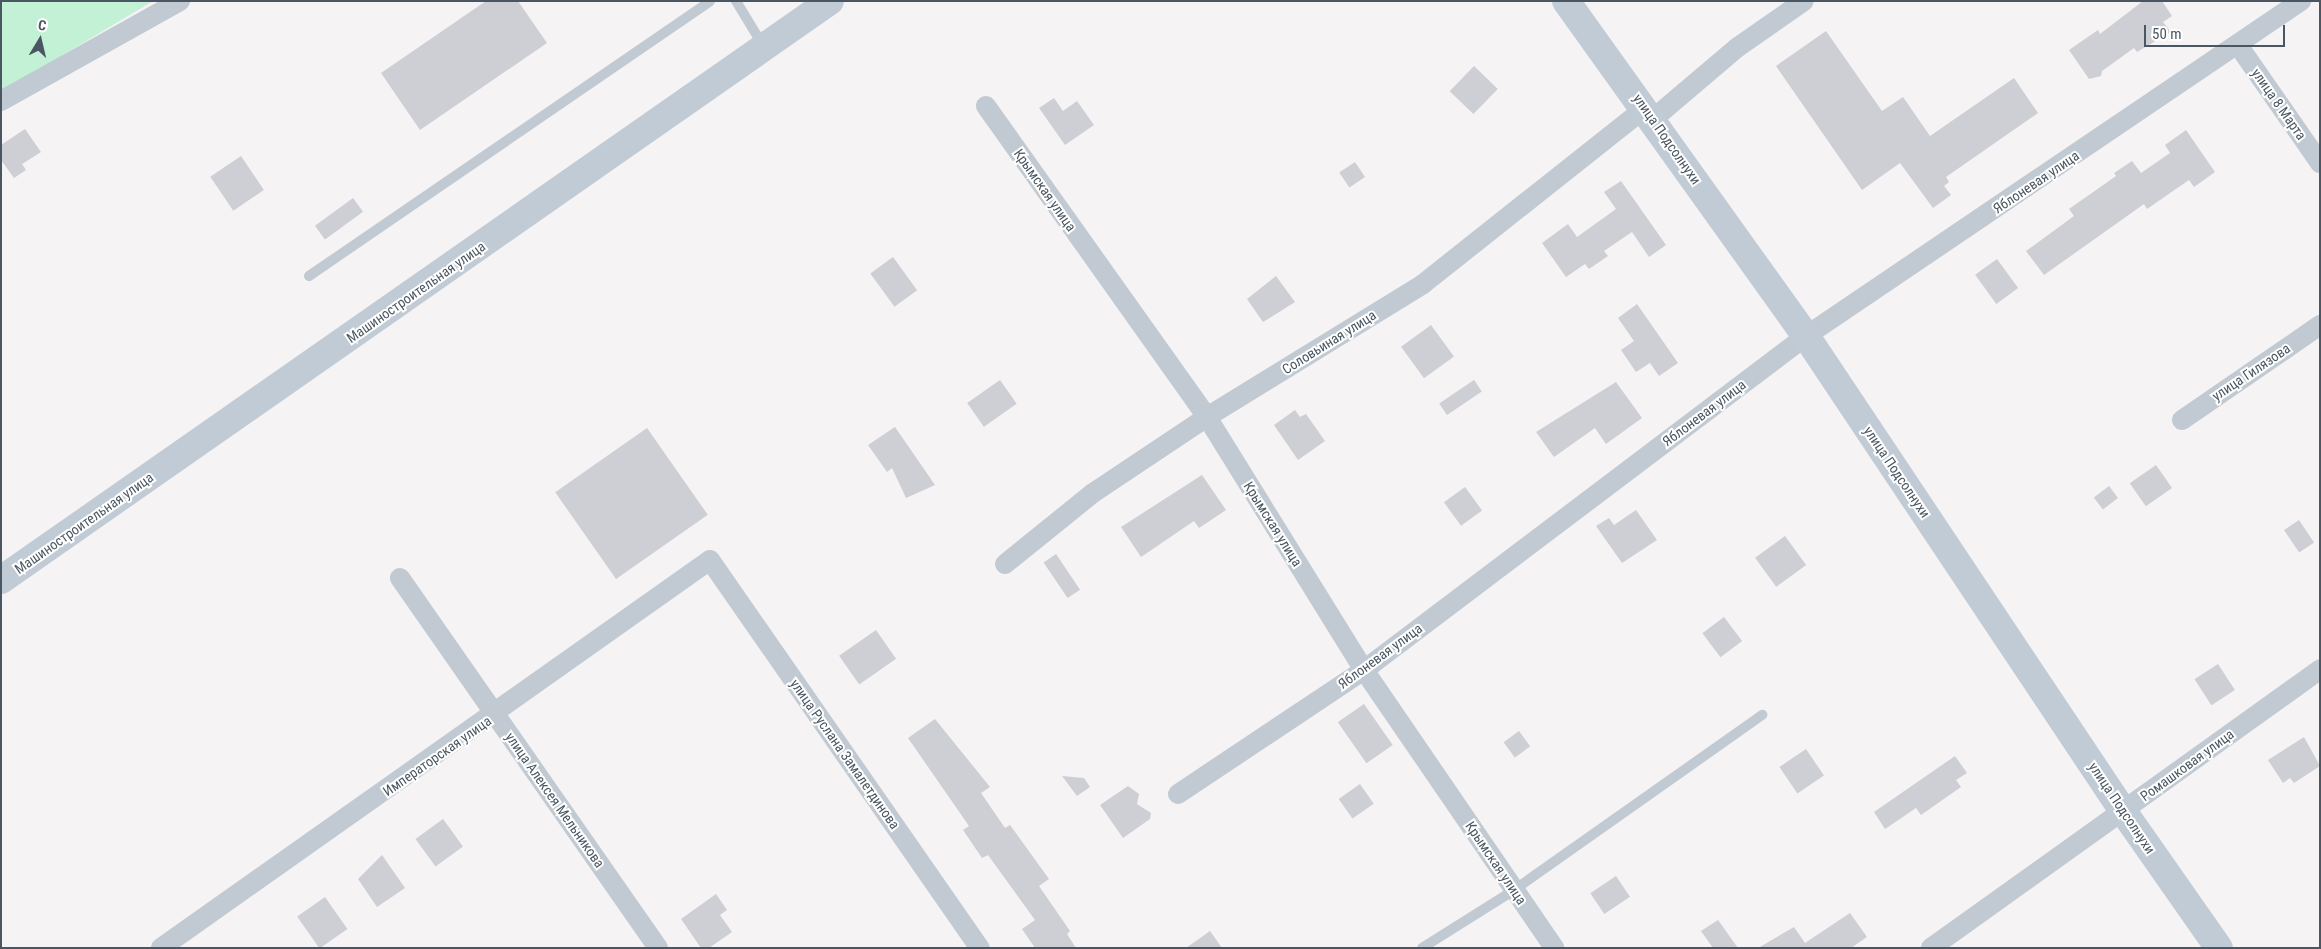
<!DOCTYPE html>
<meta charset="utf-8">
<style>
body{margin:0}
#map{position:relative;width:2321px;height:949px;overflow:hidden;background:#f5f3f3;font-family:"Roboto Condensed",sans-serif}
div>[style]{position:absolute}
.green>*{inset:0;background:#c3f1d5}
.building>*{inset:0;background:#cdcfd5;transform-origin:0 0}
.lane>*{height:10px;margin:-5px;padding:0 5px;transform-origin:5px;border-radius:5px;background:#c1cad2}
.street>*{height:20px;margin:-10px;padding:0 10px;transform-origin:10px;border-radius:10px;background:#c1cad2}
.secondary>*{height:28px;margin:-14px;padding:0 14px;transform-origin:14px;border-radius:14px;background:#c1cbd6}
span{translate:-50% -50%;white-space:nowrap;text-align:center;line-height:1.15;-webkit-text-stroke:4px #fff;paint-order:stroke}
.street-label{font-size:14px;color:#4a5661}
.frame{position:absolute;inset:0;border:2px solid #4a5661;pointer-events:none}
.north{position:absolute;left:15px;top:15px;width:50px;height:50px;-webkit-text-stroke:4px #fff;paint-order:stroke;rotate:9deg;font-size:14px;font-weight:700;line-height:20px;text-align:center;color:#4a5661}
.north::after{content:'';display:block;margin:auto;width:18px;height:22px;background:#4a5661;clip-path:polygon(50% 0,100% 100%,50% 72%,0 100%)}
.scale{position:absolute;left:2144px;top:25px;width:141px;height:22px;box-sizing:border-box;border:2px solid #4a5661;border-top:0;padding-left:6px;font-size:15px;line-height:18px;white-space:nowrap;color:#4a5661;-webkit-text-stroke:4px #fff;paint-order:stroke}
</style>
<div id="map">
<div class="green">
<div style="clip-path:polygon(1px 1px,153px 1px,1px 92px)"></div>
</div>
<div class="building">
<div style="clip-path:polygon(486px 1px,518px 1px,547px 43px,420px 130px,381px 73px)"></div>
<div style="clip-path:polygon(2143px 1px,2162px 1px,2172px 16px,2163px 22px,2171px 32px,2137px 52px,2134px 48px,2102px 71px,2101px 76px,2089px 79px,2069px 50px,2098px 30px,2100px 34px)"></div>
<div style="clip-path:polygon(1826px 31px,1882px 111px,1903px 97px,1930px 136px,2014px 78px,2038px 113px,1946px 177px,1949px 182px,1944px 186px,1951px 195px,1933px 208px,1900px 163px,1862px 190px,1776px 66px)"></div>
<div style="left:1474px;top:66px;width:33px;height:35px;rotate:44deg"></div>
<div style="clip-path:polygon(1054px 98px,1063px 111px,1077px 101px,1094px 125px,1065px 145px,1039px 108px)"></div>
<div style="clip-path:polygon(25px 129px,41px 152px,22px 164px,26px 170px,14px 178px,1px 160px,1px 145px)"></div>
<div style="clip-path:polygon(2186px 130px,2215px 172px,2194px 187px,2189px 180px,2147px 209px,2144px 204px,2044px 275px,2026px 251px,2074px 216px,2069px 209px,2116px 176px,2114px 173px,2132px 161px,2141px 173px,2170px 153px,2165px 145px)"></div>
<div style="left:241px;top:156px;width:41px;height:37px;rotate:56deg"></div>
<div style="left:1355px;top:162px;width:18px;height:19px;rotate:56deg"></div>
<div style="clip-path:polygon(1621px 181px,1666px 245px,1649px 257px,1632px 232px,1604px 251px,1608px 256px,1589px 269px,1585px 264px,1566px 277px,1542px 243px,1568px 224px,1577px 237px,1616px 209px,1604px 192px)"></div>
<div style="left:353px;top:198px;width:17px;height:47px;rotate:54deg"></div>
<div style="left:893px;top:257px;width:41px;height:28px;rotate:54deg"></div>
<div style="left:1997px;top:259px;width:36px;height:27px;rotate:54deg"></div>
<div style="clip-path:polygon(1276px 276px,1295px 302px,1263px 322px,1247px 299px)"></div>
<div style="clip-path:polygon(1637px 304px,1678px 363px,1659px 376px,1650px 363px,1636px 372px,1621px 350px,1634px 341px,1618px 318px)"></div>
<div style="left:1431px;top:325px;width:39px;height:37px;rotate:54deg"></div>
<div style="left:1000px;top:380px;width:29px;height:40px;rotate:55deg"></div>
<div style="left:1474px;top:380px;width:14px;height:42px;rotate:56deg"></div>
<div style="clip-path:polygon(1616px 382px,1642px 418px,1606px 444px,1595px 428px,1554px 457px,1536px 432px)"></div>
<div style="clip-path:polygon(1295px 410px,1300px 417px,1306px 414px,1325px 441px,1298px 460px,1274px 425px)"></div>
<div style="clip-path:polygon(895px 427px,935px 485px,906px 498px,892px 468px,887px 472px,868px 445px)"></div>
<div style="left:647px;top:428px;width:106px;height:112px;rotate:55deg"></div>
<div style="left:2156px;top:465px;width:28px;height:32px;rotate:55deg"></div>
<div style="clip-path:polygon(1202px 475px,1226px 510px,1199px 528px,1194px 521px,1141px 557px,1121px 527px)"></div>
<div style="left:2109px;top:486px;width:15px;height:19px;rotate:53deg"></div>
<div style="left:1465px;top:487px;width:29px;height:26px;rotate:54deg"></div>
<div style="clip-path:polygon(1636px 510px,1657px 540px,1622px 563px,1596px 526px,1609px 518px,1614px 525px)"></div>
<div style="left:2299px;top:520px;width:27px;height:18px;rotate:56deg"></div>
<div style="left:1785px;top:536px;width:36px;height:37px;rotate:54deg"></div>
<div style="left:1056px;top:554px;width:43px;height:15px;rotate:56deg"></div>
<div style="left:1724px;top:617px;width:30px;height:27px;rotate:53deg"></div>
<div style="left:876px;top:630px;width:35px;height:45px;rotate:55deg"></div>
<div style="left:2218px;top:664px;width:31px;height:28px;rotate:57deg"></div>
<div style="left:1364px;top:704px;width:50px;height:32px;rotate:55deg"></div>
<div style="clip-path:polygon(935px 719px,990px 787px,981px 793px,1005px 828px,1010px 825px,1049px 879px,1039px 886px,1070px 931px,1067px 934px,1076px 948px,1035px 948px,1022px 929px,1035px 920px,988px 855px,982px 858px,963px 830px,969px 826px,908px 738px)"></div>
<div style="left:1519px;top:731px;width:19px;height:19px;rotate:54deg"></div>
<div style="clip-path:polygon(2304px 737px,2320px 766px,2294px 783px,2290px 778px,2283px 783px,2268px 760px)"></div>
<div style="left:1806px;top:749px;width:32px;height:32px;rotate:56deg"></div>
<div style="clip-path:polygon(1955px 756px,1967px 773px,1956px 780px,1961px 787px,1921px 815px,1916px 808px,1885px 829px,1874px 812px)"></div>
<div style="clip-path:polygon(1062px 776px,1084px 778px,1090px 787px,1077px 796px)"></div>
<div style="left:1360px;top:784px;width:24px;height:26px;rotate:55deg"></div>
<div style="clip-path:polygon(1128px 786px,1139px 794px,1137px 804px,1151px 813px,1150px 819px,1123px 838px,1100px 805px)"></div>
<div style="left:443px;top:819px;width:34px;height:34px;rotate:54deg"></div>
<div style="clip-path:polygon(382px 855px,405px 888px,377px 907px,358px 879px)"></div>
<div style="left:1616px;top:876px;width:25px;height:31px;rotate:56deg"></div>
<div style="clip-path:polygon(716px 894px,727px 910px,720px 915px,732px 932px,709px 948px,701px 948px,681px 919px)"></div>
<div style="left:325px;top:897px;width:39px;height:34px;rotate:55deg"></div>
<div style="clip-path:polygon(1850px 913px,1867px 937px,1851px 948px,1758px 948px,1794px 927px,1805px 943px)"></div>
<div style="clip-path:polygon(1718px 920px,1738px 948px,1713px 948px,1701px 931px)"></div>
<div style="clip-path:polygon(1210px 931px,1222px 948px,1186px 948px)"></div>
</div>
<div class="lane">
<div style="left:736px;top:1px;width:54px;rotate:58.7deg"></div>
<div style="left:309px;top:276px;width:486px;rotate:-34.4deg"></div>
<div style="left:1422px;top:948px;width:109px;rotate:-32.2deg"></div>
<div style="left:1514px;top:890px;width:304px;rotate:-35.2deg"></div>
</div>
<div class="street">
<div style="left:2238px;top:45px;width:144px;rotate:55.2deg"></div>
<div style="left:1px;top:101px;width:205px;rotate:-29.2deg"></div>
<div style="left:986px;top:106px;width:382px;rotate:54.6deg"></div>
<div style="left:1207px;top:417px;width:298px;rotate:58.2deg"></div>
<div style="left:1364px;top:670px;width:337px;rotate:55.6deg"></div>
<div style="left:1653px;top:119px;width:111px;rotate:-40.3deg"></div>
<div style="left:1738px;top:47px;width:80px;rotate:-34.9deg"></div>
<div style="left:2182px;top:420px;width:168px;rotate:-34.5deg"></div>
<div style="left:1005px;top:564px;width:113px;rotate:-38.9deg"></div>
<div style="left:1093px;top:493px;width:137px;rotate:-33.7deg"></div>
<div style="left:1207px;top:417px;width:254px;rotate:-31.6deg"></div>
<div style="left:1423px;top:284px;width:283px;rotate:-38.4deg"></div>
<div style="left:400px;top:578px;width:451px;rotate:55.1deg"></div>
<div style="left:1178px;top:794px;width:224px;rotate:-33.7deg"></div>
<div style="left:1364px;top:670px;width:554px;rotate:-37.08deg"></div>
<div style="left:1806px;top:336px;width:598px;rotate:-34.09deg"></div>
<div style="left:161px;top:948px;width:672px;rotate:-35.25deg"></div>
<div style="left:710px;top:560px;width:473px;rotate:55.2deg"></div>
<div style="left:1931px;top:948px;width:479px;rotate:-35.6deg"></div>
</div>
<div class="secondary">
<div style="left:1566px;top:1px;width:412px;rotate:54.4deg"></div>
<div style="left:1806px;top:336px;width:571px;rotate:56.28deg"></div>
<div style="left:2123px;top:811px;width:167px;rotate:55deg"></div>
<div style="left:1px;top:580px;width:1011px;rotate:-34.93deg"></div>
</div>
<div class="street-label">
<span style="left:2279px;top:104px;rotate:55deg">улица 8 Марта</span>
<span style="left:1667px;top:139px;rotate:55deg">улица Подсолнухи</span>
<span style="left:2036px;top:182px;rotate:-34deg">Яблоневая улица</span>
<span style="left:1045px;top:190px;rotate:55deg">Крымская улица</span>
<span style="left:416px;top:292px;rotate:-35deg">Машиностроительная улица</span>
<span style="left:1329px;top:342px;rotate:-32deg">Соловьиная улица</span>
<span style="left:2251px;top:372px;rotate:-34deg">улица Гилязова</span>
<span style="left:1704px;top:413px;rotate:-37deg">Яблоневая улица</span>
<span style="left:1897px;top:472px;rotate:56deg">улица Подсолнухи</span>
<span style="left:84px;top:523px;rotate:-35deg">Машиностроительная улица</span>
<span style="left:1273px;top:524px;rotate:58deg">Крымская улица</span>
<span style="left:1380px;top:656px;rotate:-36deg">Яблоневая улица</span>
<span style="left:845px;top:754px;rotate:55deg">улица Руслана Замалетдинова</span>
<span style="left:437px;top:756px;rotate:-35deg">Императорская улица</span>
<span style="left:2187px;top:765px;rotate:-36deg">Ромашковая улица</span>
<span style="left:555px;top:800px;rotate:55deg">улица Алексея Мельникова</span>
<span style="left:2122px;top:808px;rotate:56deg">улица Подсолнухи</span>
<span style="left:1496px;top:863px;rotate:56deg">Крымская улица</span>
</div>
<div class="frame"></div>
<div class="north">С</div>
<div class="scale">50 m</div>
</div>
